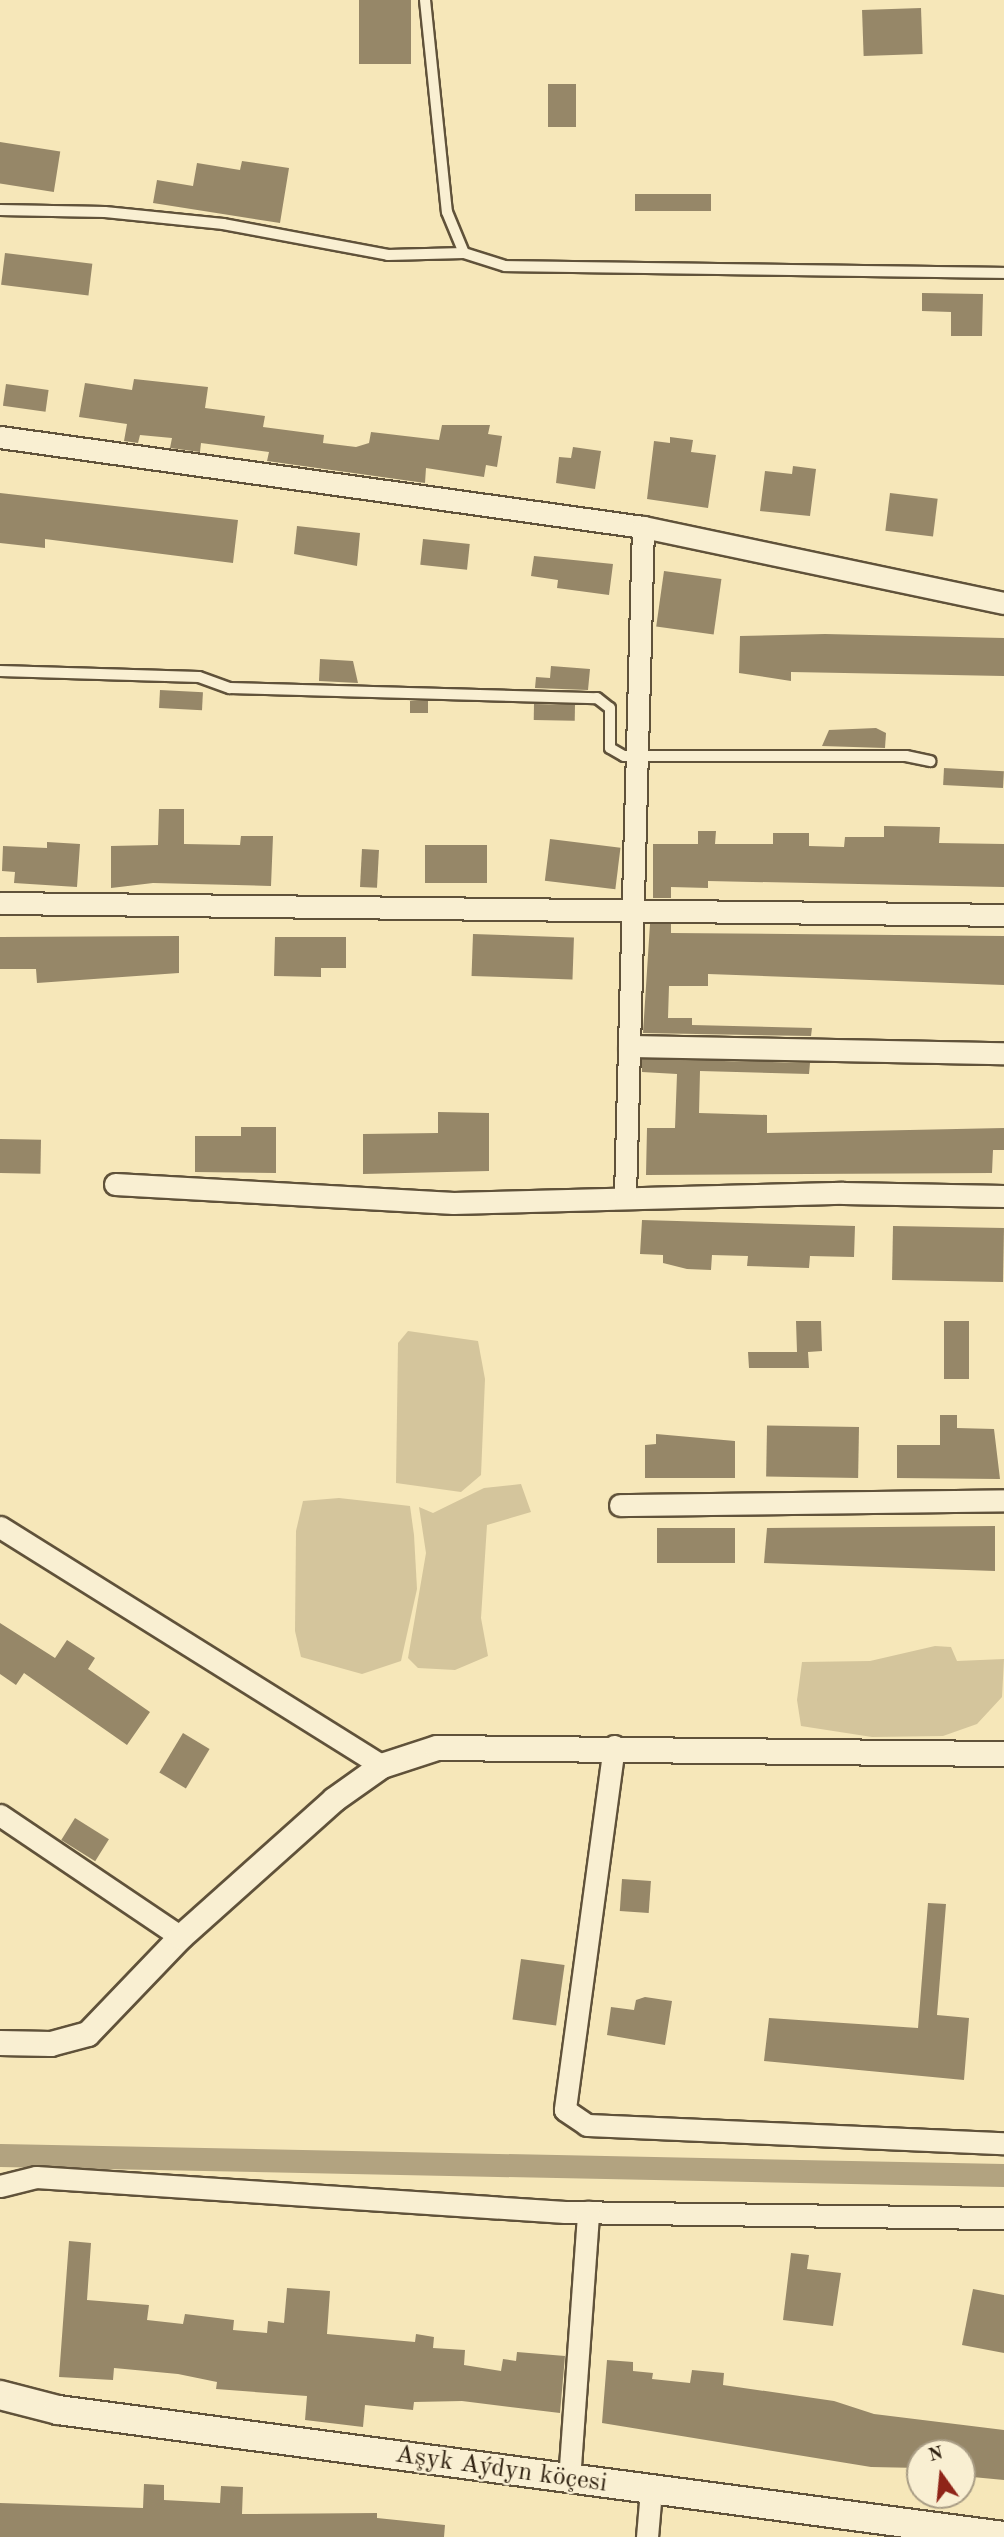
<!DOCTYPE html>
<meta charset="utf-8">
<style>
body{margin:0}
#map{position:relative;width:1004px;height:2537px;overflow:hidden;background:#f6e7b9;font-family:"Old Standard TT",serif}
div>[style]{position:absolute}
.green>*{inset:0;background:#d4c59c}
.canal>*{height:23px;margin:-11.5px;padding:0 11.5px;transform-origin:11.5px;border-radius:11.5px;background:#b2a380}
.building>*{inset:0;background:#968768;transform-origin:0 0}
.roads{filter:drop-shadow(2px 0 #60523a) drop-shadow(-2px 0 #60523a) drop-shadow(0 2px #60523a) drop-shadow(0 -2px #60523a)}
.service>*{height:10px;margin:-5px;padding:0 5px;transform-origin:5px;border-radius:5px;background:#f9efd2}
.minor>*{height:21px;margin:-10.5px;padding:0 10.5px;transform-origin:10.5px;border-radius:10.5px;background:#f9efd2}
.tertiary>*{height:24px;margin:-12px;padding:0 12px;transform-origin:12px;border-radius:12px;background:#f9efd2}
.secondary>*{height:28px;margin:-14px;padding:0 14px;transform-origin:14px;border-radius:14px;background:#f9efd2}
span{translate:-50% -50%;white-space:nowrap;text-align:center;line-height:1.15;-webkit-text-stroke:5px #f9efd2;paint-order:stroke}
.street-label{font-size:26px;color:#2e2010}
.north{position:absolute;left:906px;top:2439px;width:70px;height:70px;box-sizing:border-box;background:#f9efd2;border:2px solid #a89c84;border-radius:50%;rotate:345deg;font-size:19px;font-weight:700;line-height:28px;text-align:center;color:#2e2010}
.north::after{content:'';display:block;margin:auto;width:24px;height:32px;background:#8f2418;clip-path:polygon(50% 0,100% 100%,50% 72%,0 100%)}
</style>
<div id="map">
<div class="green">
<div style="clip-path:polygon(408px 1331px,478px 1341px,485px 1379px,481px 1475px,461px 1492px,396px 1483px,398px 1343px)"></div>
<div style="clip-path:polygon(521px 1484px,531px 1512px,487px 1525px,481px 1618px,488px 1656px,455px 1670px,418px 1668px,408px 1658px,426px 1553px,419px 1507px,433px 1513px,484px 1488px)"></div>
<div style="clip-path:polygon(339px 1498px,410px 1506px,414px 1535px,417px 1589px,401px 1661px,362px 1674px,301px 1657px,295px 1631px,296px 1531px,303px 1501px)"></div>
<div style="clip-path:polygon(935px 1646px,951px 1647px,957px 1661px,1004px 1659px,1002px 1697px,977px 1724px,943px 1736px,872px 1737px,801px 1726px,797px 1700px,802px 1662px,870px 1661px)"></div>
</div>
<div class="canal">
<div style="left:0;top:2155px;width:1004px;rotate:1.14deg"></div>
</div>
<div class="building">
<div style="left:359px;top:0;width:52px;height:64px"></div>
<div style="left:921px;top:8px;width:46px;height:59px;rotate:88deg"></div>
<div style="left:548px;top:84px;width:28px;height:43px"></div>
<div style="left:0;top:142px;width:61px;height:41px;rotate:9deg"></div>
<div style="clip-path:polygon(242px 161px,289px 168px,280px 223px,153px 203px,157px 180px,193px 186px,197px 163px,240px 170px)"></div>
<div style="left:711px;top:194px;width:17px;height:76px;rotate:90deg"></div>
<div style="left:5px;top:253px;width:88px;height:32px;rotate:7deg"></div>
<div style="clip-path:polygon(922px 293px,983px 294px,982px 336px,951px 336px,951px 312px,922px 311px)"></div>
<div style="clip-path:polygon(134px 379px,208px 387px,205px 408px,265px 416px,263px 427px,324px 435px,323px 443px,356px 447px,369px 443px,371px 432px,439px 440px,442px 425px,490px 425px,488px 434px,502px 436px,497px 467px,486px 465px,484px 477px,426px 468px,425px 483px,267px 461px,269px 452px,201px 443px,200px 452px,170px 448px,172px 438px,140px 435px,138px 443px,124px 441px,127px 424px,79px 417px,85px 383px,132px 390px)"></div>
<div style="left:6px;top:384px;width:43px;height:22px;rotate:8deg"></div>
<div style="clip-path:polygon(670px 437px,693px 440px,691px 452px,716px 455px,708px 508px,647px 499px,654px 441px,670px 443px)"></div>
<div style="clip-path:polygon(573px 447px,601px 451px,595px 489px,556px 483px,559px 457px,571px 458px)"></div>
<div style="clip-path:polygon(793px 466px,816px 469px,810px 516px,760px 511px,765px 471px,792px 474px)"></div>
<div style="clip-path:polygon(0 493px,238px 520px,233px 563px,45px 539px,45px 548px,0 543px)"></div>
<div style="left:890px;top:493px;width:48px;height:38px;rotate:7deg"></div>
<div style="clip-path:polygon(297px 526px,360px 533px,357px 566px,294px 554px)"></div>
<div style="left:423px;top:539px;width:47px;height:26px;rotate:6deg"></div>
<div style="clip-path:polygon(534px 556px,613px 564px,609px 595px,557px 588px,558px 580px,531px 576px)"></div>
<div style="left:664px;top:571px;width:58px;height:56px;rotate:8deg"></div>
<div style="clip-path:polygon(825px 634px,1004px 638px,1004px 676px,791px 672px,791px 681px,739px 673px,740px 636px)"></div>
<div style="clip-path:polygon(320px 659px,353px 661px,358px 683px,319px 681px)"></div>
<div style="clip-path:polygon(551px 666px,590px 669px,588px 690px,535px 688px,536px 677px,550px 678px)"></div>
<div style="left:160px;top:690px;width:43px;height:18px;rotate:3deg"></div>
<div style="left:410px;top:701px;width:18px;height:12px"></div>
<div style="left:534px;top:704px;width:41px;height:16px;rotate:1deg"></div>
<div style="clip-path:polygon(876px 728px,886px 733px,885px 748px,822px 746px,829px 730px)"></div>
<div style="left:944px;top:768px;width:60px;height:17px;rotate:3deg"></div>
<div style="clip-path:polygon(159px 809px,184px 809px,184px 844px,240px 845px,241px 836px,273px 836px,271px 886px,153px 883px,111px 888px,111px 846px,158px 845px)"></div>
<div style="clip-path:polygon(884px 826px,940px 827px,939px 843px,1004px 844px,1004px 887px,708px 881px,708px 888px,671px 887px,671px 898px,653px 898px,653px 844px,698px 844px,698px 831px,716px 831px,715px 844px,773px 844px,773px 833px,809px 833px,809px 846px,844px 847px,845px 837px,884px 837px)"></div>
<div style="left:550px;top:839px;width:71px;height:42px;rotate:7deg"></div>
<div style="clip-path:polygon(47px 842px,80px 844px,77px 887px,14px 883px,15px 872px,2px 871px,3px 846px,47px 848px)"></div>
<div style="left:425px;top:845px;width:62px;height:38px"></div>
<div style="left:362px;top:849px;width:17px;height:38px;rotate:3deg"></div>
<div style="clip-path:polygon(650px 924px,671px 924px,671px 933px,1004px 936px,1004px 985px,708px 974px,708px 986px,669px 986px,668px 1018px,692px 1018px,692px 1025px,812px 1028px,811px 1036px,643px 1033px)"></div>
<div style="left:473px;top:934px;width:101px;height:42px;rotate:2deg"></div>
<div style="clip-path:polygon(179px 936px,179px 973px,37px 983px,36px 969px,0 969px,0 937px)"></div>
<div style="clip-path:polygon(275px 937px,346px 937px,346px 968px,321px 968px,321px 977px,274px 976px)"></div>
<div style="clip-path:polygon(642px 1059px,810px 1063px,809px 1074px,700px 1071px,699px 1113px,767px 1115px,767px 1133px,1004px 1128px,1004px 1150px,993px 1150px,992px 1173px,646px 1175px,647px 1128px,675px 1128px,677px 1074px,642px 1072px)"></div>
<div style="clip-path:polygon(438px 1112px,489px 1113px,489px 1171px,363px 1174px,363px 1134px,438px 1133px)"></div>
<div style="clip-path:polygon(241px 1127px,276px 1127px,276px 1173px,195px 1172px,195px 1136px,241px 1136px)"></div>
<div style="left:0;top:1139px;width:41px;height:34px;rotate:1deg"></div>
<div style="clip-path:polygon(642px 1220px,855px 1226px,854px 1257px,810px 1256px,809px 1268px,747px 1266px,748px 1256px,712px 1255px,711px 1270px,687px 1269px,663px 1263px,663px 1255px,640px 1254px)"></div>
<div style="left:893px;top:1226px;width:111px;height:54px;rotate:1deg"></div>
<div style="clip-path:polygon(796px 1321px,821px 1321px,822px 1351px,808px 1352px,809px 1368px,749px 1368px,748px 1352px,797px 1352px)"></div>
<div style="left:944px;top:1321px;width:25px;height:58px"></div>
<div style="clip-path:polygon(940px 1415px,957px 1415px,957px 1428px,994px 1429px,1000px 1479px,897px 1478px,897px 1445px,940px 1445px)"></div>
<div style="left:859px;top:1427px;width:51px;height:92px;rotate:91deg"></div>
<div style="clip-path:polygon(656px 1434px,735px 1441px,735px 1478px,645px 1478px,645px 1445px,656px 1444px)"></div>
<div style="clip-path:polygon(995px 1526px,995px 1571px,764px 1563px,767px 1528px)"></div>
<div style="left:735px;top:1528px;width:35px;height:78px;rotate:90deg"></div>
<div style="clip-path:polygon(0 1623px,55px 1658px,67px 1640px,95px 1658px,88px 1669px,150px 1712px,127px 1745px,24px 1673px,16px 1685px,0 1674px)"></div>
<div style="left:183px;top:1733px;width:31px;height:46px;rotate:31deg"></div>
<div style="left:75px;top:1818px;width:40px;height:26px;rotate:32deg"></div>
<div style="left:622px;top:1879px;width:29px;height:32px;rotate:4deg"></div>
<div style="clip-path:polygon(928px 1903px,946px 1904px,937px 2015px,969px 2018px,964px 2080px,764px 2061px,769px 2018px,918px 2028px)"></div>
<div style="left:521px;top:1959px;width:44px;height:61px;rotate:8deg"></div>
<div style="clip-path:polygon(645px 1997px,672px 2001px,665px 2045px,607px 2035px,611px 2007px,634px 2010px,636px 2000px)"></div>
<div style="clip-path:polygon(69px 2241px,91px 2243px,87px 2300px,149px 2305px,147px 2320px,183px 2324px,185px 2314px,234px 2320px,233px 2330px,267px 2333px,268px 2321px,284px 2323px,287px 2288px,330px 2291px,327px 2334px,415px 2342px,416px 2334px,434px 2337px,433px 2348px,465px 2350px,464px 2365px,501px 2371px,503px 2359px,516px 2361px,517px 2352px,565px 2356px,560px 2413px,462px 2401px,414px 2402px,413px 2410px,365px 2405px,363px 2427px,305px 2420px,307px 2396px,216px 2389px,217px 2382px,178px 2374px,114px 2368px,113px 2380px,59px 2377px)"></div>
<div style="clip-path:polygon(791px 2253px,809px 2255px,807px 2269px,841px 2273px,833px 2326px,783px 2320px)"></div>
<div style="clip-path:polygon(973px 2289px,1004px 2295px,1004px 2353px,962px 2345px)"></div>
<div style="clip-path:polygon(607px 2360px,633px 2362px,633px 2371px,653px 2373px,652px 2379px,690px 2383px,692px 2370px,724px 2373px,723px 2385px,834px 2401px,874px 2414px,1004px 2430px,1004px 2480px,962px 2476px,962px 2453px,920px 2453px,920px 2468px,871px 2467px,602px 2423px)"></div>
<div style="clip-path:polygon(144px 2484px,164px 2485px,164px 2500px,220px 2503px,221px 2486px,243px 2487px,242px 2514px,377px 2513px,377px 2518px,445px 2525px,444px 2537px,0 2537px,0 2503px,143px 2508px)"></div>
</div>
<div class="roads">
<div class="service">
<div style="left:425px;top:0;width:213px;rotate:84.1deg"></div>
<div style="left:447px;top:212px;width:44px;rotate:67.5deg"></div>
<div style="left:0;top:210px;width:105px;rotate:1.1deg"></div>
<div style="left:105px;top:212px;width:119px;rotate:5.8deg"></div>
<div style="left:223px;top:224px;width:168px;rotate:10.6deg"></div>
<div style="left:388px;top:255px;width:76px;rotate:-1.5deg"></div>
<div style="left:464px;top:253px;width:43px;rotate:17.6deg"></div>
<div style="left:505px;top:266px;width:499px;rotate:0.8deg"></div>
<div style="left:0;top:671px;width:199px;rotate:1.7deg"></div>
<div style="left:199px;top:677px;width:33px;rotate:20deg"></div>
<div style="left:230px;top:688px;width:367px;rotate:1.6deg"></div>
<div style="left:597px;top:698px;width:16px;rotate:38deg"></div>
<div style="left:610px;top:708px;width:40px;rotate:90deg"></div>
<div style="left:610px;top:748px;width:16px;rotate:30deg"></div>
<div style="left:624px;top:756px;width:282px"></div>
<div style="left:906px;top:756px;width:25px;rotate:12deg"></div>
</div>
<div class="minor">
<div style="left:0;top:437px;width:649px;rotate:7.97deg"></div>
<div style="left:643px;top:527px;width:369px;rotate:11.9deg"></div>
<div style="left:0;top:903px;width:1004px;rotate:0.68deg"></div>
<div style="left:629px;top:1046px;width:375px;rotate:1.1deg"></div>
<div style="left:115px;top:1184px;width:339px;rotate:3.2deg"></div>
<div style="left:453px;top:1203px;width:390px;rotate:-1.5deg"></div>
<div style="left:843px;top:1193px;width:161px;rotate:1.1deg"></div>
<div style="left:625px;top:1196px;width:669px;rotate:-88.46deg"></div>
<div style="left:620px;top:1505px;width:384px;rotate:-0.7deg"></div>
<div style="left:0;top:1527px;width:451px;rotate:32deg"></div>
<div style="left:614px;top:1746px;width:367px;rotate:97.7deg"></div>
<div style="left:565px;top:2110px;width:27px;rotate:34deg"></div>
<div style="left:587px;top:2125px;width:417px;rotate:2.5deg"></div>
<div style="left:0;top:1815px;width:218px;rotate:34deg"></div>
<div style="left:0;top:2186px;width:37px;rotate:-14deg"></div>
<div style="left:36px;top:2177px;width:530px;rotate:3.79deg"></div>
<div style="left:565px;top:2212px;width:439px;rotate:0.8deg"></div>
<div style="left:569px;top:2480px;width:269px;rotate:-85.9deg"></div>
<div style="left:647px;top:2537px;width:47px;rotate:-85.1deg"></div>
</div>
<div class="tertiary">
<div style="left:0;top:2043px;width:51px;rotate:1.1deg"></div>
<div style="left:51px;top:2044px;width:38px;rotate:-15deg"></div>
<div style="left:88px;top:2034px;width:134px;rotate:-46.2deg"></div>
<div style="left:181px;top:1937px;width:205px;rotate:-41.8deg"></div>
<div style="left:334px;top:1800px;width:59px;rotate:-35.3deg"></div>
<div style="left:382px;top:1766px;width:58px;rotate:-18.1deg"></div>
<div style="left:437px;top:1748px;width:567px;rotate:0.61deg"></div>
</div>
<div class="secondary">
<div style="left:0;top:2395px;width:60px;rotate:14.5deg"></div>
<div style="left:58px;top:2410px;width:954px;rotate:7.59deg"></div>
</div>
</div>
<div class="street-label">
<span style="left:501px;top:2470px;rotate:8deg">Aşyk Aýdyn köçesi</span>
</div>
<div class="north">N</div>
</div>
